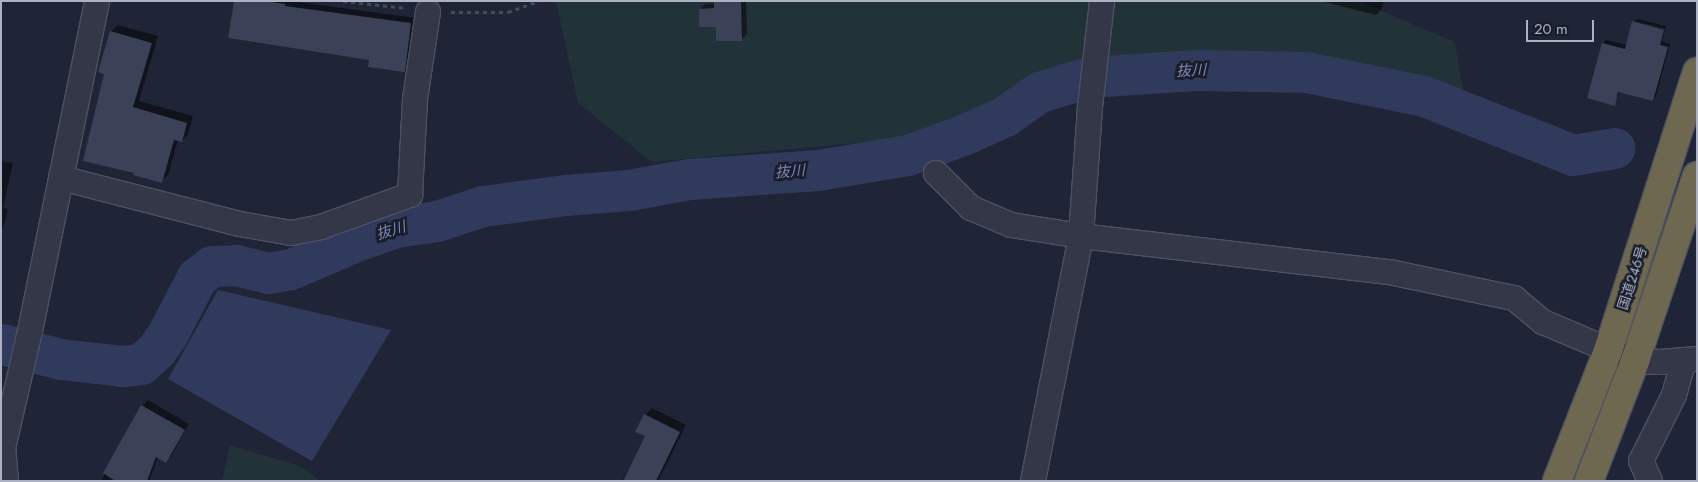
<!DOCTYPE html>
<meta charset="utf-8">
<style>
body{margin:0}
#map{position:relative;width:1698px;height:482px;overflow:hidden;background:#1f2436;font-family:Jost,"Noto Sans JP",sans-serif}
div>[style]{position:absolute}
.green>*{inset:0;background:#223239}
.water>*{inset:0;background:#303a5c}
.shadow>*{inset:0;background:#0007}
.river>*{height:41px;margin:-20.5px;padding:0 20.5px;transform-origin:20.5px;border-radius:20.5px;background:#303a5c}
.building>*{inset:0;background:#3b4157}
.path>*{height:3px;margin-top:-1.5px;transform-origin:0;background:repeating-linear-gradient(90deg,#3e4e55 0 4px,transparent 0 8px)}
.roads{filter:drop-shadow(1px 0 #4d5162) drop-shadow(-1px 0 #4d5162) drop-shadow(0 1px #4d5162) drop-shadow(0 -1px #4d5162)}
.street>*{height:24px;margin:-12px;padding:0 12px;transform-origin:12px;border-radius:12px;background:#333747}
.highway>*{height:28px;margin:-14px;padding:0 14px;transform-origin:14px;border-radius:14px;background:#6d684f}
span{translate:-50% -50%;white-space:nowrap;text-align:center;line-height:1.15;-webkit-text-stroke:5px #181c2b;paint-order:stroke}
.street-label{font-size:14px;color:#acb1c4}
.water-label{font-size:15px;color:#7b88b2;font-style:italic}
.frame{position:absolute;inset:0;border:2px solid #acb1c4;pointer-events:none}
.scale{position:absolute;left:1526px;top:20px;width:68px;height:22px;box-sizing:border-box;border:2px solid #acb1c4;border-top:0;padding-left:6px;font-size:15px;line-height:18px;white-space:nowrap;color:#acb1c4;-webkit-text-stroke:4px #181c2b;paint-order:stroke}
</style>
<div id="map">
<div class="green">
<div style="clip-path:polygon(556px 1px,1358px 1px,1455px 42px,1465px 102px,1269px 56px,1054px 103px,932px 136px,652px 162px,578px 103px)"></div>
<div style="clip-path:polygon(230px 445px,300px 466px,320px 481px,222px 481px)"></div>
</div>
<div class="water">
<div style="clip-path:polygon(218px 290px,391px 330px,312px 461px,168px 379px)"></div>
</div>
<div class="shadow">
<div style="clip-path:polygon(235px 1px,290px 1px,416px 18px,410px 65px,405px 71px,370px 59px)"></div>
<div style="clip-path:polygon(715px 1px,746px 1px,747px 34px,742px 39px,717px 26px,700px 9px,705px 4px,715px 3px)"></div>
<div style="clip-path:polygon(1320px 1px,1384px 1px,1381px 10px,1376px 15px)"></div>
<div style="clip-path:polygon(1637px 19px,1666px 26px,1666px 29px,1635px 21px)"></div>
<div style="clip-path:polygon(1634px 21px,1665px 31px,1662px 41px,1670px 44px,1656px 96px,1653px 100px,1620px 91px,1614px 104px,1588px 97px,1603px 43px,1606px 40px,1627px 45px)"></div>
<div style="clip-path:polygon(118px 25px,158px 36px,139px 101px,193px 116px,188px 135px,181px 141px,178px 140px,168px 175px,161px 181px,106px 73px,111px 31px)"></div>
<div style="clip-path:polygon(1px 161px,13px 163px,3px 208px,8px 209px,1px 235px)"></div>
<div style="clip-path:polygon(148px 400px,189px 424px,171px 456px,165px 461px,158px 457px,149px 481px,101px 481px,142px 406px)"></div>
<div style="clip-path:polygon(652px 408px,686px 425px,658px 481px,622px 481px,647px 436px,645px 415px)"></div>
</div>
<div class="river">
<div style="left:1px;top:344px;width:62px;rotate:14deg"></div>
<div style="left:61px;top:359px;width:61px;rotate:6.5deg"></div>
<div style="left:122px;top:366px;width:19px;rotate:-6deg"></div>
<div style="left:141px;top:364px;width:22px;rotate:-43deg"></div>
<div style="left:157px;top:349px;width:19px;rotate:-55deg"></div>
<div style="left:168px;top:333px;width:63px;rotate:-62.6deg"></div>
<div style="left:197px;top:277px;width:19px;rotate:-36deg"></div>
<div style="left:212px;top:266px;width:24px;rotate:-2deg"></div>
<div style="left:236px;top:265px;width:33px;rotate:14deg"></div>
<div style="left:268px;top:273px;width:23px;rotate:-10deg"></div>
<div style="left:291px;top:269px;width:71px;rotate:-23.3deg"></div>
<div style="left:356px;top:241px;width:42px;rotate:-19.3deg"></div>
<div style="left:396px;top:227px;width:41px;rotate:-8.3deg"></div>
<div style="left:437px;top:221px;width:48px;rotate:-18.1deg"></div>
<div style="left:483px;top:206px;width:83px;rotate:-7.6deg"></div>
<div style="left:565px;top:195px;width:64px;rotate:-4.5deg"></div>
<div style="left:629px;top:190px;width:61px;rotate:-10.4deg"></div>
<div style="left:689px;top:179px;width:129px;rotate:-4deg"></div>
<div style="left:818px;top:170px;width:91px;rotate:-9.5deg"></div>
<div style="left:908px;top:155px;width:59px;rotate:-20deg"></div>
<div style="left:963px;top:135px;width:46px;rotate:-24.3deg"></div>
<div style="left:1005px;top:116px;width:42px;rotate:-35.2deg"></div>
<div style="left:1039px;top:92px;width:52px;rotate:-16.7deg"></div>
<div style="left:1089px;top:77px;width:106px;rotate:-3.8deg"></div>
<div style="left:1195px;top:70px;width:111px;rotate:1deg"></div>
<div style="left:1306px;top:72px;width:120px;rotate:11.5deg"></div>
<div style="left:1424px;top:96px;width:160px;rotate:21.6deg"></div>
<div style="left:1573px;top:155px;width:42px;rotate:-9.7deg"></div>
</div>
<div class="building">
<div style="clip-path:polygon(234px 1px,263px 1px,285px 4px,285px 6px,411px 23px,405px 72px,368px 67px,369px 60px,228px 38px)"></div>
<div style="clip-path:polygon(714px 1px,741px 1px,742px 41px,716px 41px,716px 27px,699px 27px,699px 9px,714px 8px)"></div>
<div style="clip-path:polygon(1632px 21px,1664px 30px,1660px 45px,1668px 47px,1653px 101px,1618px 92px,1615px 106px,1587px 98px,1602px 43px,1625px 49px)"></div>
<div style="clip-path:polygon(110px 31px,152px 43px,133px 107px,187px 123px,182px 142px,174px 140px,162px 183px,133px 175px,134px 173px,83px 161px,104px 74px,98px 72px)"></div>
<div style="clip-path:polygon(141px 405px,185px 430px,166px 463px,156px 457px,147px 481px,115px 481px,103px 473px)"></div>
<div style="clip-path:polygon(644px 414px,680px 432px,656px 481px,623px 481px,645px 436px,635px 432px)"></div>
</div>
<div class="path">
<div style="left:343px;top:1px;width:64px;rotate:6.2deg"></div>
<div style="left:451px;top:12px;width:57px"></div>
<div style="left:508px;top:12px;width:32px;rotate:-20deg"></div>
</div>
<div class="roads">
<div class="street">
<div style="left:936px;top:173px;width:49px;rotate:45deg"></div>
<div style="left:971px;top:208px;width:43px;rotate:23deg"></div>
<div style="left:1011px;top:225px;width:71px;rotate:8.9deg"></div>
<div style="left:1081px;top:236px;width:315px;rotate:6.7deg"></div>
<div style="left:1394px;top:273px;width:123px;rotate:11.8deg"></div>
<div style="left:1514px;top:298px;width:38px;rotate:40deg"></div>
<div style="left:1543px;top:322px;width:100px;rotate:23deg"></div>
<div style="left:1635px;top:361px;width:26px;rotate:2deg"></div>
<div style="left:1661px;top:362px;width:36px;rotate:-5deg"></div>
<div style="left:61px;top:178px;width:185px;rotate:14.4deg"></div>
<div style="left:240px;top:224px;width:52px;rotate:10deg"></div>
<div style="left:291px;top:233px;width:31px;rotate:-11deg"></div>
<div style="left:321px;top:227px;width:95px;rotate:-19.8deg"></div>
<div style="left:410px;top:195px;width:96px;rotate:-87deg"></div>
<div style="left:415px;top:99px;width:88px;rotate:-81.5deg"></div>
<div style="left:6px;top:481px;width:33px;rotate:-95deg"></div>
<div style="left:3px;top:448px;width:120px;rotate:-77deg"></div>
<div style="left:30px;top:331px;width:337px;rotate:-78.5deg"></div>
<div style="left:1033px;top:481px;width:250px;rotate:-78.9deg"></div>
<div style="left:1081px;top:236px;width:129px;rotate:-86deg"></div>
<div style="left:1090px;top:107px;width:107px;rotate:-83.5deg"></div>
<div style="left:1650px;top:481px;width:22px;rotate:-114deg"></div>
<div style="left:1641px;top:461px;width:74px;rotate:-63.4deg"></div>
<div style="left:1674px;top:395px;width:35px;rotate:-74deg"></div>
</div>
<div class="highway">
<div style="left:1557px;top:481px;width:140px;rotate:-68.6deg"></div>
<div style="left:1608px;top:351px;width:293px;rotate:-72.3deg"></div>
<div style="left:1589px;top:481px;width:129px;rotate:-69deg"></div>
<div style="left:1635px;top:361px;width:195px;rotate:-71.5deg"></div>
</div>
</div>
<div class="street-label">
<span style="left:1632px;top:278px;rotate:-72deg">国道246号</span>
</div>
<div class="water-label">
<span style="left:1191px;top:71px;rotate:-2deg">抜川</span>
<span style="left:790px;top:172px;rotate:-4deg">抜川</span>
<span style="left:391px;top:231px;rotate:-17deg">抜川</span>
</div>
<div class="frame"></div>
<div class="scale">20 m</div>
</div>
